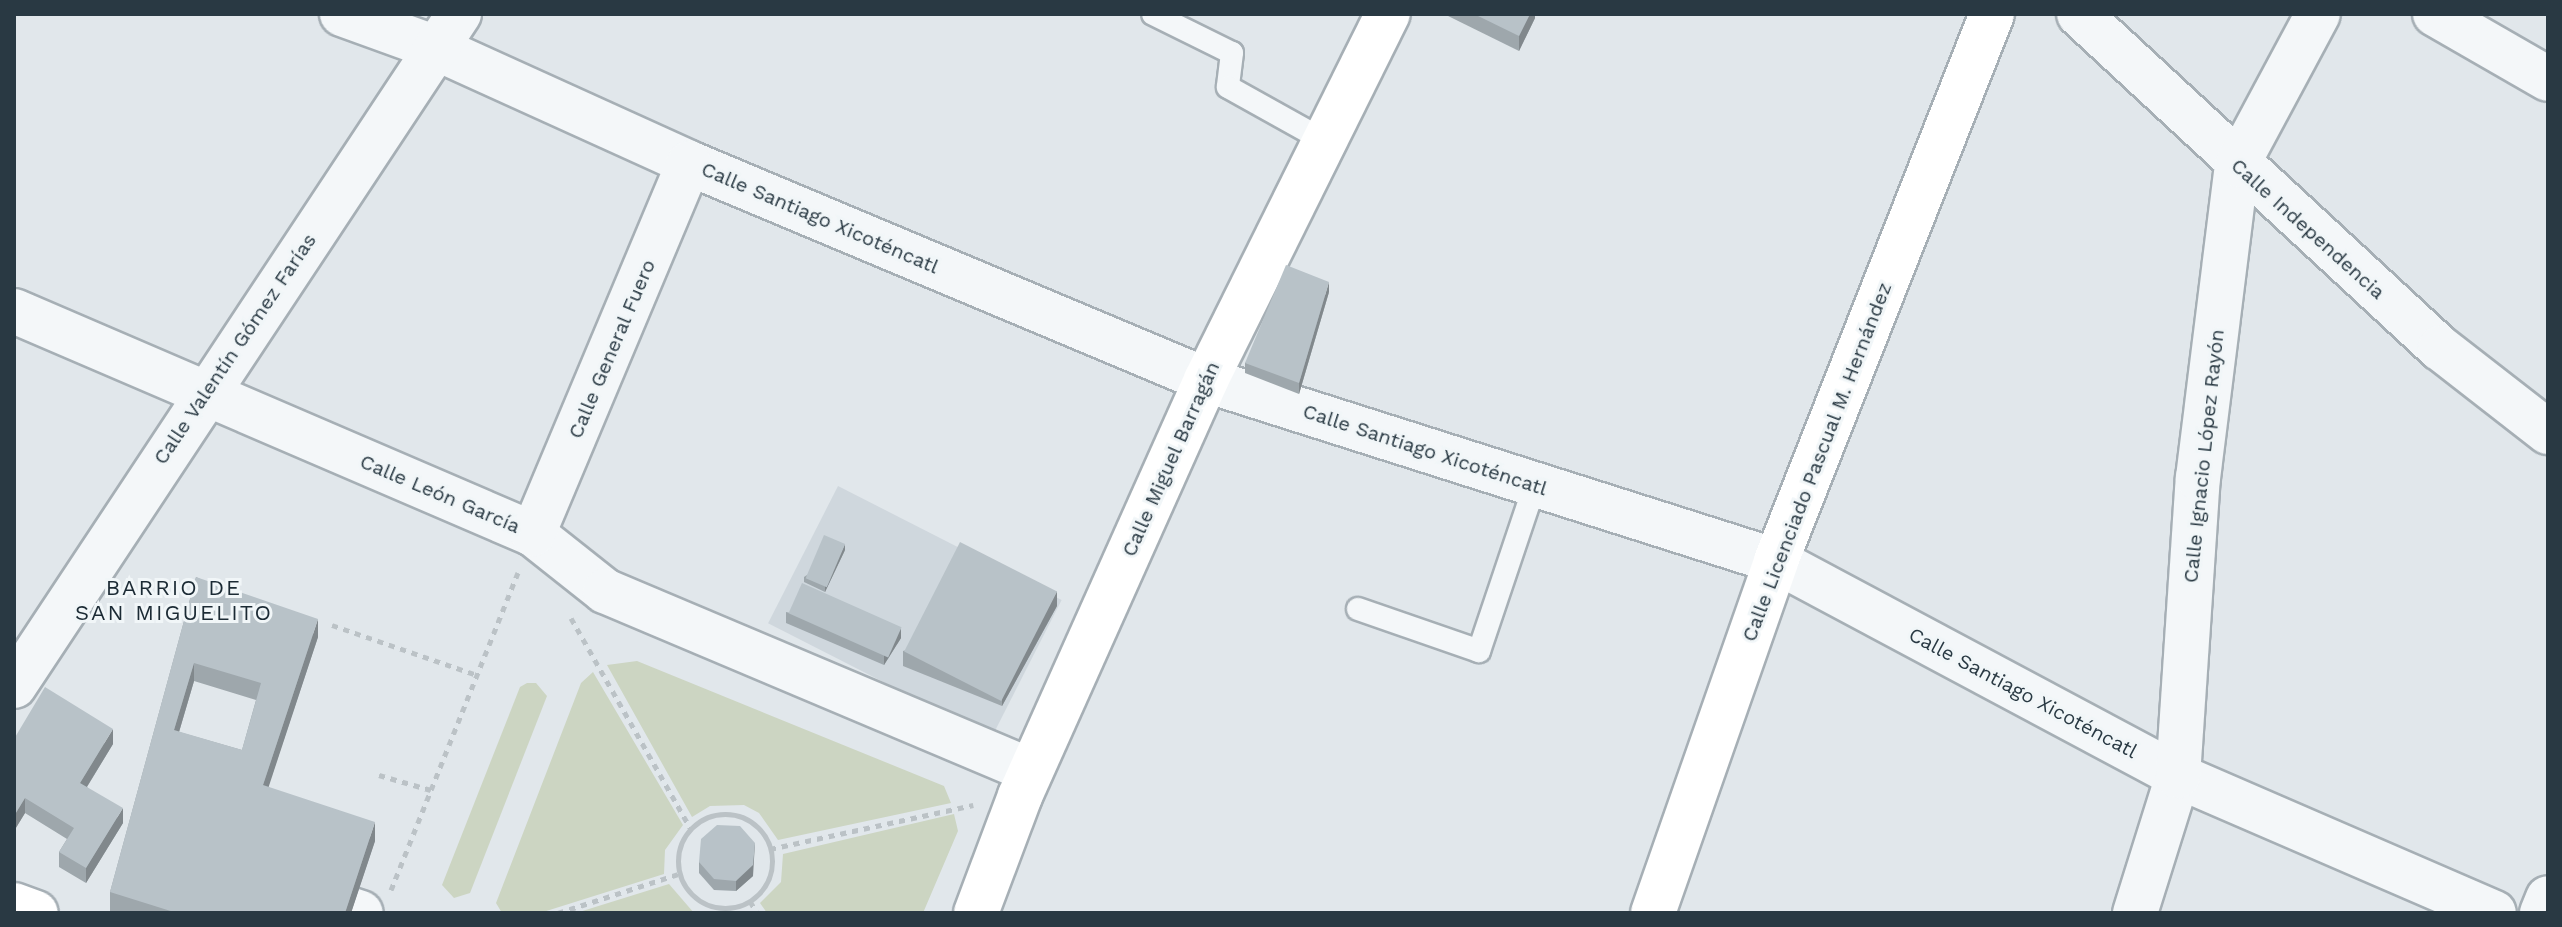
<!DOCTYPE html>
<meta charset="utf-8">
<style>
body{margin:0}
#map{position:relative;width:2562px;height:927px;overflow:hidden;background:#e1e7eb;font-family:"Work Sans",sans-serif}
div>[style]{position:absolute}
.built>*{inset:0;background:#cfd7dd;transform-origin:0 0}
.green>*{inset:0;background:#ccd5c2}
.path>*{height:5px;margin-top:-2.5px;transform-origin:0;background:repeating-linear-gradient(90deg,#bbc2c6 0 6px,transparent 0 12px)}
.path>.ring{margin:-2.5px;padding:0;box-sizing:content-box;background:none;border:5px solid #bbc2c6;border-radius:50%}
.roads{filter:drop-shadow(2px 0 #a6afb5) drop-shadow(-2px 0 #a6afb5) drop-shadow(0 2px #a6afb5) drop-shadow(0 -2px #a6afb5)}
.lane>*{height:22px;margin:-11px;padding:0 11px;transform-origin:11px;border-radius:11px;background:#f4f7f9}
.street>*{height:44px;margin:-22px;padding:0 22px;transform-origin:22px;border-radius:22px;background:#f4f7f9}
.secondary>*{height:44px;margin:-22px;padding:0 22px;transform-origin:22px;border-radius:22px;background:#fff}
.primary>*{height:44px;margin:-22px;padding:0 22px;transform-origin:22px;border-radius:22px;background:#fff}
.wall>*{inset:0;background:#9ea7ac}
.shaded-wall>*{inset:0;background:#81888c}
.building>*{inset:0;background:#b8c2c8;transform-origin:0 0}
span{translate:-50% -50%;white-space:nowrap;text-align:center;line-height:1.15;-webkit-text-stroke:6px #f1f6f8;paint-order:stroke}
.street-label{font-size:20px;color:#293943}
.neighbourhood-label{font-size:22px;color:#1b2a34;letter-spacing:2px}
.frame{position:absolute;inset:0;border:16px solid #293943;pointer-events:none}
</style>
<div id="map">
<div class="built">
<div style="left:838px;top:486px;width:251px;height:154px;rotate:27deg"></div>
</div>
<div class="green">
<div style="clip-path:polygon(637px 661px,944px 786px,951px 803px,778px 840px,759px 813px,744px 805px,710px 806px,692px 817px,607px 665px)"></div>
<div style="clip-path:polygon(593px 672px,683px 825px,665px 850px,664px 874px,540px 913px,502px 913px,496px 903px,581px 683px)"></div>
<div style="clip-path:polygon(527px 683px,536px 683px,547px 696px,470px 893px,454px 898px,442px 885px,520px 687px)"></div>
<div style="clip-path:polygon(954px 814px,958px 831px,923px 913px,767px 913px,760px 903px,781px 882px,783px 854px)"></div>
<div style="clip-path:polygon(669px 884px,694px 913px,576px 913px)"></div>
</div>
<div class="path">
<div style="left:571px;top:618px;width:243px;rotate:60.4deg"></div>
<div style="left:332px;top:625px;width:153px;rotate:19deg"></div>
<div style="left:379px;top:775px;width:54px;rotate:16.1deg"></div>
<div class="ring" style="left:678px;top:814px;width:89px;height:89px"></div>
<div style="left:770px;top:849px;width:208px;rotate:-12.2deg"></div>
<div style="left:391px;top:890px;width:342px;rotate:-68.2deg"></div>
<div style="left:750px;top:901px;width:14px;rotate:60deg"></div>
<div style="left:558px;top:913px;width:127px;rotate:-17.9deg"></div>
</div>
<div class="roads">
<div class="lane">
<div style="left:1153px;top:14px;width:88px;rotate:26.3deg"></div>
<div style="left:1232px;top:53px;width:34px;rotate:97deg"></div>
<div style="left:1228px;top:87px;width:111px;rotate:29.1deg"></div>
<div style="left:1358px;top:609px;width:128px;rotate:19.1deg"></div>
<div style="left:1479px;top:651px;width:175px;rotate:-71.4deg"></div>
</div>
<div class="street">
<div style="left:342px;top:14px;width:100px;rotate:19.9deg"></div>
<div style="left:436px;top:48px;width:278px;rotate:24.4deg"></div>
<div style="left:689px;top:163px;width:561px;rotate:22.77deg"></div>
<div style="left:1206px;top:380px;width:598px;rotate:17.62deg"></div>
<div style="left:1776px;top:561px;width:456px;rotate:28.1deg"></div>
<div style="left:2178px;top:776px;width:344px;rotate:23.4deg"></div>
<div style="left:2079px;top:14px;width:492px;rotate:42.8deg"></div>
<div style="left:2440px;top:348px;width:137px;rotate:37.9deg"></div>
<div style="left:2435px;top:14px;width:130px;rotate:29.9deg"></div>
<div style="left:14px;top:311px;width:565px;rotate:23.25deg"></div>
<div style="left:533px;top:534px;width:92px;rotate:38.4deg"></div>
<div style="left:605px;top:591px;width:462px;rotate:22.9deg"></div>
<div style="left:533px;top:534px;width:402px;rotate:-67.2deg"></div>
<div style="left:14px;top:686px;width:806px;rotate:-56.49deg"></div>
<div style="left:352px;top:910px;width:9px;rotate:18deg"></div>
<div style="left:2135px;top:913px;width:144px;rotate:-72.6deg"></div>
<div style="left:2178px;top:776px;width:299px;rotate:-86.2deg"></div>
<div style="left:2198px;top:478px;width:315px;rotate:-82.9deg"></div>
<div style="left:2237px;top:165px;width:171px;rotate:-61.8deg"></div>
<div style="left:2542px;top:913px;width:16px;rotate:-68deg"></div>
</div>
<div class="secondary">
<div style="left:14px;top:905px;width:23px;rotate:20deg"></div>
</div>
<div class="primary">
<div style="left:976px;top:913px;width:125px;rotate:-69.4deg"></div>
<div style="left:1020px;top:796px;width:456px;rotate:-65.9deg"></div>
<div style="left:1206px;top:380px;width:409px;rotate:-63.6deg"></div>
<div style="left:1653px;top:913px;width:373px;rotate:-70.7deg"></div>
<div style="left:1776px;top:561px;width:588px;rotate:-68.45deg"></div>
</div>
</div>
<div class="wall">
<div style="clip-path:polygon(1444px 14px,1535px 14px,1535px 18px,1519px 51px)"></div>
<div style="clip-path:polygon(1329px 292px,1299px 394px,1245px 373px,1245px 363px)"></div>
<div style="clip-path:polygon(845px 550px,825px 592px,804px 582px,804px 577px)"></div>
<div style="clip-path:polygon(evenodd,196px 577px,318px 637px,268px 787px,375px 841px,351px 913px,117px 913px,110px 911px,110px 892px,196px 577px,194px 681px,256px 700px,242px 750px,179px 732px,194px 681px)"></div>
<div style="clip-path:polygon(1057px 606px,1002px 706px,903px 666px,903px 651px)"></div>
<div style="clip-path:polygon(786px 612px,901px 638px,884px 665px,786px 623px)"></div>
<div style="clip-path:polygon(14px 739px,113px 744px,87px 787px,123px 823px,86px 883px,59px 867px,59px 852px,67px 839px,25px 813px,14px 831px)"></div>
<div style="clip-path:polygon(699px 862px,753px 876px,736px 891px,714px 890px,699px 873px)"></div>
</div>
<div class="shaded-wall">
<div style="clip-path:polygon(1530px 14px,1535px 14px,1535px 18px,1519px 51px,1519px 36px)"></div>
<div style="clip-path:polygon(1329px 282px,1329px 292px,1299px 394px,1299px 383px)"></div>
<div style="clip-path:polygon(845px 544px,845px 550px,825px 592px,825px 587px)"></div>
<div style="clip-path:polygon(1057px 591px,1057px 606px,1002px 706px,1002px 691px)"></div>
<div style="clip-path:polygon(318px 619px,318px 637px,263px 804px,263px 785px)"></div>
<div style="clip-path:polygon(901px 628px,901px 638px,884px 665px,884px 655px)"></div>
<div style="clip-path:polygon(194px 663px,194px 681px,174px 749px,174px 730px)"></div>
<div style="clip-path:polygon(113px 729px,113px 744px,80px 798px,80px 783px)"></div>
<div style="clip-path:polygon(25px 798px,25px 813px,14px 831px,14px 816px)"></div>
<div style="clip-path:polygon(123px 808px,123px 823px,86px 883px,86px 868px)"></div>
<div style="clip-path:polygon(375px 822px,375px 841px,351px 913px,345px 913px)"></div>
<div style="clip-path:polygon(755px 843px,753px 876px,736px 891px,736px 881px)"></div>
</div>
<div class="building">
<div style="clip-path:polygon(1474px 14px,1530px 14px,1519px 36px)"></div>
<div style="clip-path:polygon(1286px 265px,1329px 282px,1299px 383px,1245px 363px)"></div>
<div style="left:824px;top:535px;width:23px;height:47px;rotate:23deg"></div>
<div style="left:960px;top:542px;width:109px;height:123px;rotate:27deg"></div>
<div style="clip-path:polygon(evenodd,196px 577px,318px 619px,263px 785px,375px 822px,345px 913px,177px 913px,110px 892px,196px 577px,194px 663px,261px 683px,242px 750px,174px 730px,194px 663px)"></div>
<div style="left:802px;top:583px;width:109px;height:33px;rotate:24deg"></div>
<div style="clip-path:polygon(45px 687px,113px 729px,80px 783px,123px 808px,86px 868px,59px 852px,74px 828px,25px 798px,14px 816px,14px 739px)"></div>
<div style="clip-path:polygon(717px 825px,740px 826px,755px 843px,753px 865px,736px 881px,714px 879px,699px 862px,701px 839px)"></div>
</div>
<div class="street-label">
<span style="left:820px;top:218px;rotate:23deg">Calle Santiago Xicoténcatl</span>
<span style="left:2308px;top:229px;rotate:42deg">Calle Independencia</span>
<span style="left:235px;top:349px;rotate:-56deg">Calle Valentín Gómez Farías</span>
<span style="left:612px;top:349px;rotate:-67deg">Calle General Fuero</span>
<span style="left:1425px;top:450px;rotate:18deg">Calle Santiago Xicoténcatl</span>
<span style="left:2204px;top:456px;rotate:-84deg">Calle Ignacio López Rayón</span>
<span style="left:1171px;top:459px;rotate:-66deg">Calle Miguel Barragán</span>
<span style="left:1817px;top:462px;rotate:-69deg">Calle Licenciado Pascual M. Hernández</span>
<span style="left:440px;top:494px;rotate:23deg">Calle León García</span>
<span style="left:2023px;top:693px;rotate:28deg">Calle Santiago Xicoténcatl</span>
</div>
<div class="neighbourhood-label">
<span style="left:174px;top:600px">BARRIO DE<br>SAN MIGUELITO</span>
</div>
<div class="frame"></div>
</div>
